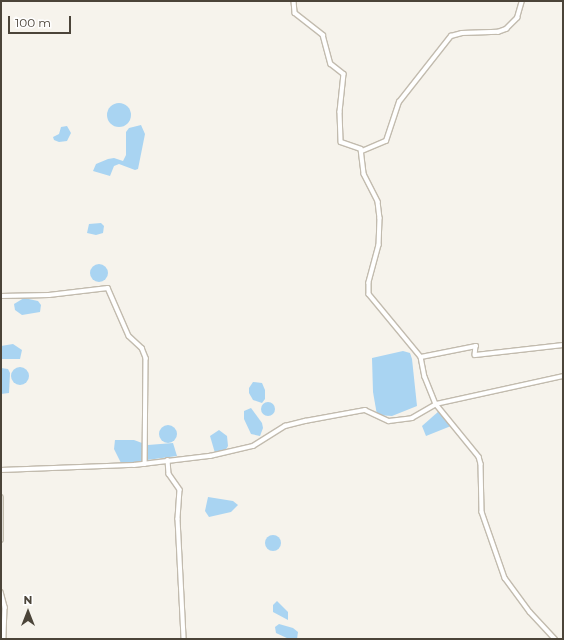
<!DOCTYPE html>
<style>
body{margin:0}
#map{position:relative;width:564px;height:640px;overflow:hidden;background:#f6f3ec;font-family:Montserrat,sans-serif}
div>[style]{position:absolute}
.water>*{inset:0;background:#a9d4f2}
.round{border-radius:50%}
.roads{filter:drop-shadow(1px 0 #c2bbae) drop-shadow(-1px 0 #c2bbae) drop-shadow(0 1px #c2bbae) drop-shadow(0 -1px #c2bbae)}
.minor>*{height:3.5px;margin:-1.75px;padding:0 1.75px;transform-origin:1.75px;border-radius:1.75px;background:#fff}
span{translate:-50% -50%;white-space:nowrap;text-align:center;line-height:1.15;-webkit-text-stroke:3px #fff;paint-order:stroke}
.frame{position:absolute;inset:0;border:2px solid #4b4439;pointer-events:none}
.north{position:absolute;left:8px;top:592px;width:40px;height:40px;-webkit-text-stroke:3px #fff;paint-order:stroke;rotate:0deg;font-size:11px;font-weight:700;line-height:16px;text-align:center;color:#4b4439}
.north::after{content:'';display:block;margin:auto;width:14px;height:18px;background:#4b4439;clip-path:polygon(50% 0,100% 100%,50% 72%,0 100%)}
.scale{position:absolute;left:8px;top:16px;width:63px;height:18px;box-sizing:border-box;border:2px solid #4b4439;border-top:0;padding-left:5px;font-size:12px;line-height:14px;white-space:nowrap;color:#4b4439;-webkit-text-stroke:3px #fff;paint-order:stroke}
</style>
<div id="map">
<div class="water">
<div class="round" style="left:107px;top:103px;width:24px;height:24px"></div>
<div style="clip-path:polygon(141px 125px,145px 134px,138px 169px,135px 170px,119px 164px,114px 166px,110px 176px,93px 171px,96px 164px,108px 159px,114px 158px,123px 161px,126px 155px,126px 132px,129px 128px)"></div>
<div style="clip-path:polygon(67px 126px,71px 133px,67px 141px,59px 142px,54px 140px,53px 137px,59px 134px,61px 127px)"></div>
<div style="clip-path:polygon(101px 223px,104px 226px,103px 233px,96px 235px,87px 233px,89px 224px)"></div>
<div class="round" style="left:90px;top:264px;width:18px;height:18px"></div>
<div style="clip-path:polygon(24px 298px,38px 301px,41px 305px,40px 312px,22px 315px,15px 310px,14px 304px)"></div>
<div style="clip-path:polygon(13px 344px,22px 350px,20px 359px,1px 359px,1px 346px)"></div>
<div style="clip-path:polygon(403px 351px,410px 353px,412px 359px,417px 406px,392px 416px,377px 415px,373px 392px,372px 358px)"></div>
<div class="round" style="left:11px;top:367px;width:18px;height:18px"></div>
<div style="clip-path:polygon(1px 368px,8px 369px,10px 373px,9px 393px,1px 394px)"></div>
<div style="clip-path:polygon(253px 382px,262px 383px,265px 390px,265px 399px,262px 403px,253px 400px,249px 393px,249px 388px)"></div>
<div class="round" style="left:261px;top:402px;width:14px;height:14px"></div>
<div style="clip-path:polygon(251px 408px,262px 423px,263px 428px,260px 436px,251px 434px,244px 419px,244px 411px)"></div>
<div style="clip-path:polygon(439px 411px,451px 426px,426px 436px,422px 426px)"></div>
<div class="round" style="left:159px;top:425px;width:18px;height:18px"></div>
<div style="clip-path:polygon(219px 430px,227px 436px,228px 446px,225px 451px,215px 453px,210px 436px)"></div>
<div style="clip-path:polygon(115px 440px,134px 440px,142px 443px,143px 462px,121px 463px,114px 449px)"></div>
<div style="clip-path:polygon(173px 443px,177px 456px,147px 460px,148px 445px)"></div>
<div style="clip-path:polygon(208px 497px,233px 501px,238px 505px,231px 512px,209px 517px,205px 511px)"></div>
<div class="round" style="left:265px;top:535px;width:16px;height:16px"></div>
<div style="clip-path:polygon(277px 601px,288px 612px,288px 620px,273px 612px,273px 605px)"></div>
<div style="clip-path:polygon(279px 624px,293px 628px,298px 632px,297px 639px,289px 639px,276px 633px,275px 627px)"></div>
</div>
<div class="roads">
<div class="minor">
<div style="left:294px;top:1px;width:12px;rotate:85deg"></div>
<div style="left:295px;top:13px;width:36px;rotate:38deg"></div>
<div style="left:323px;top:35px;width:30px;rotate:75deg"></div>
<div style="left:331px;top:64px;width:16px;rotate:38deg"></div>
<div style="left:344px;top:74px;width:38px;rotate:96deg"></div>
<div style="left:340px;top:112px;width:30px;rotate:88deg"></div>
<div style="left:341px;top:142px;width:21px;rotate:19deg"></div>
<div style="left:361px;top:149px;width:25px;rotate:83deg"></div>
<div style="left:364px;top:174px;width:31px;rotate:63deg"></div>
<div style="left:378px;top:202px;width:16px;rotate:83deg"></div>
<div style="left:380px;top:218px;width:27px;rotate:92deg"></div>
<div style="left:379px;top:245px;width:39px;rotate:105deg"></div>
<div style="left:369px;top:283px;width:11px;rotate:90deg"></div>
<div style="left:369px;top:294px;width:82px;rotate:50.5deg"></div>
<div style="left:421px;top:357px;width:20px;rotate:79deg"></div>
<div style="left:425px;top:377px;width:29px;rotate:68deg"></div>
<div style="left:436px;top:404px;width:68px;rotate:50.9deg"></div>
<div style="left:479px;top:457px;width:7px;rotate:74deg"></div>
<div style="left:481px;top:464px;width:48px;rotate:88.8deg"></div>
<div style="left:482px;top:512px;width:70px;rotate:70.8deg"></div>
<div style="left:505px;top:578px;width:42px;rotate:53.7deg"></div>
<div style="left:530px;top:612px;width:37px;rotate:47deg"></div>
<div style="left:362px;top:151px;width:26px;rotate:-23deg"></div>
<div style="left:386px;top:141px;width:41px;rotate:-71.6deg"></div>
<div style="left:399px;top:102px;width:84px;rotate:-51.8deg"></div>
<div style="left:451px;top:36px;width:11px;rotate:-15deg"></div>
<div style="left:462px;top:33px;width:36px;rotate:-2deg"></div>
<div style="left:498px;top:32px;width:9px;rotate:-21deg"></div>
<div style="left:506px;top:29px;width:16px;rotate:-45deg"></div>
<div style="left:517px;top:18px;width:18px;rotate:-74deg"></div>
<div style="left:1px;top:296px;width:48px;rotate:-1.2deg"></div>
<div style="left:49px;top:295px;width:59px;rotate:-6.8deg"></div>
<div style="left:108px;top:288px;width:52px;rotate:66.4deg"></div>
<div style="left:129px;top:336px;width:18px;rotate:43deg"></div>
<div style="left:142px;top:348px;width:11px;rotate:68deg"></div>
<div style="left:146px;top:358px;width:106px;rotate:90.5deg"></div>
<div style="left:421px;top:357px;width:56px;rotate:-11.3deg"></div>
<div style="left:476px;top:346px;width:9px;rotate:96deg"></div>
<div style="left:475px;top:355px;width:89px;rotate:-6.5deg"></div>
<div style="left:168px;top:460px;width:14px;rotate:86deg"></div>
<div style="left:169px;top:474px;width:19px;rotate:55deg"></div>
<div style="left:180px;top:490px;width:29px;rotate:94deg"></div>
<div style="left:178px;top:519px;width:120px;rotate:87.1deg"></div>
<div style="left:1px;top:470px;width:133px;rotate:-2.2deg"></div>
<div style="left:134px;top:465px;width:77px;rotate:-6.8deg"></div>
<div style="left:210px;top:456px;width:44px;rotate:-13.1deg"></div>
<div style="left:253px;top:446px;width:38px;rotate:-32deg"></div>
<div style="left:285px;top:426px;width:21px;rotate:-14deg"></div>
<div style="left:305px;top:421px;width:61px;rotate:-10.4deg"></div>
<div style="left:365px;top:410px;width:26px;rotate:25deg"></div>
<div style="left:389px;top:421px;width:23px;rotate:-7deg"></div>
<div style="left:412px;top:418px;width:28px;rotate:-30deg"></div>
<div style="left:436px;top:404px;width:130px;rotate:-12.4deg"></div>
<div style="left:1px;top:497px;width:43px;rotate:90deg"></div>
<div style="left:1px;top:592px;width:16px;rotate:75deg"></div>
<div style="left:5px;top:607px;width:32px;rotate:92deg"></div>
</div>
</div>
<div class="frame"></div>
<div class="north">N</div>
<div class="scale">100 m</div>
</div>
